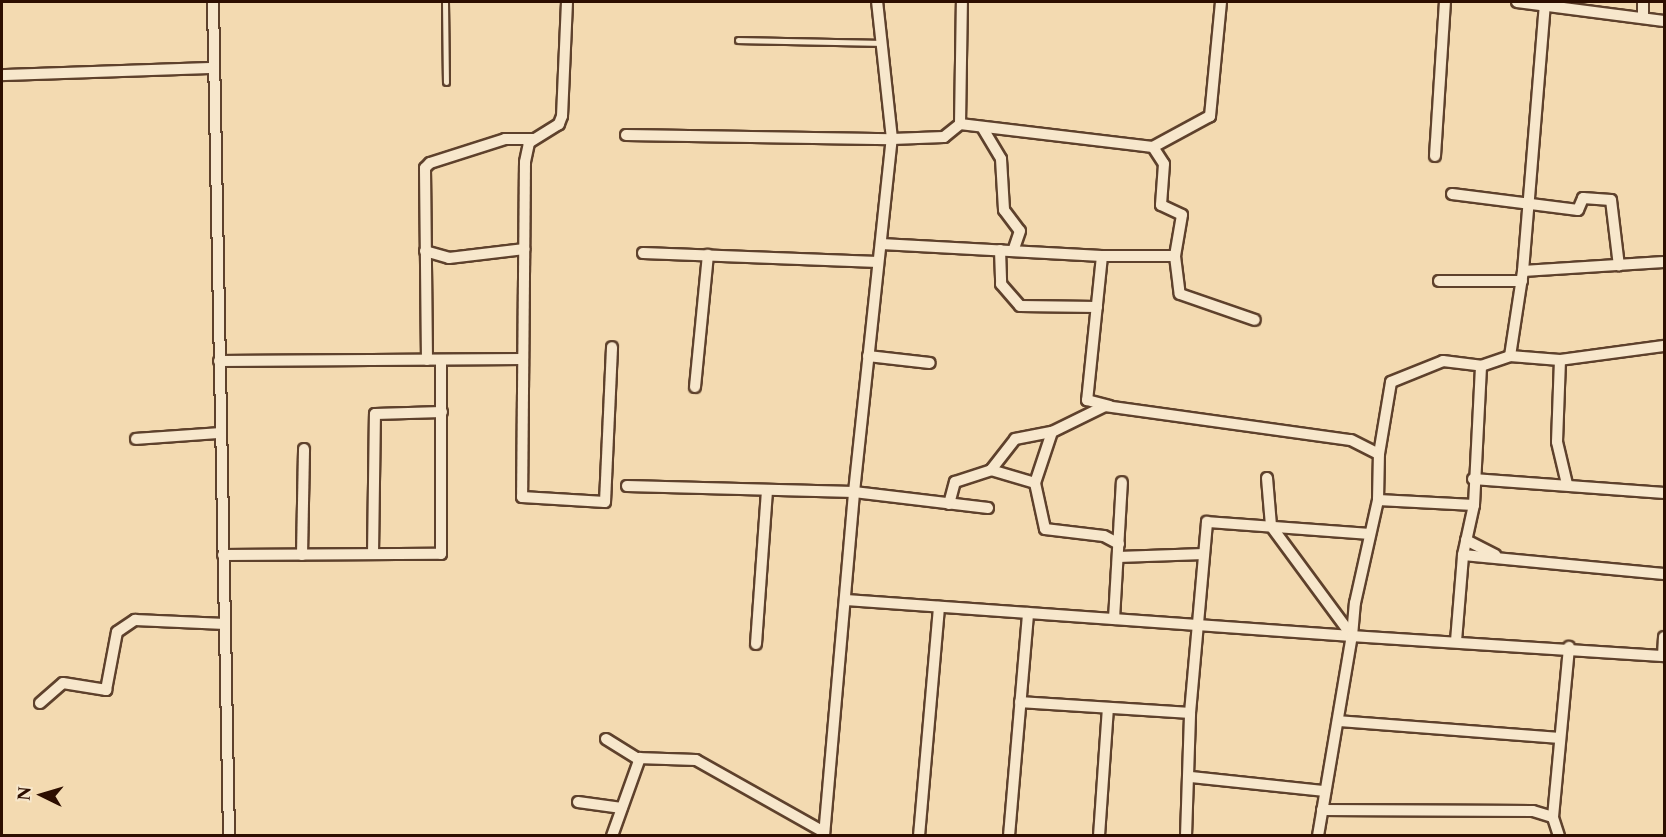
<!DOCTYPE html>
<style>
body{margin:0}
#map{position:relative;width:1666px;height:837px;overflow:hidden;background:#f3dab1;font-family:"Libre Caslon Text",serif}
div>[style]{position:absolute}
.roads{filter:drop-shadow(2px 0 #5e412c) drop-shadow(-2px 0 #5e412c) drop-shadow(0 2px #5e412c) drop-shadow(0 -2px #5e412c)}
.service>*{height:5px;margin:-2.5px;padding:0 2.5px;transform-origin:2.5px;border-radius:2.5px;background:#f7e7cc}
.minor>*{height:10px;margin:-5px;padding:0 5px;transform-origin:5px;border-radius:5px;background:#f7e7cc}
span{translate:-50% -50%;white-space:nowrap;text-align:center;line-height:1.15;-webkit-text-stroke:5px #f7e7cc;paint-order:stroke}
.frame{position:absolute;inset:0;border:3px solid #2d0e00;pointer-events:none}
.north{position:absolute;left:12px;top:765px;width:60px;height:60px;-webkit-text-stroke:4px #f7e7cc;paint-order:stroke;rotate:275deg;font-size:16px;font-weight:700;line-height:24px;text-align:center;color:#2d0e00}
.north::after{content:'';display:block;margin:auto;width:21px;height:27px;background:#2d0e00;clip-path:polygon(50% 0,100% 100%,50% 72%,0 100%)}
</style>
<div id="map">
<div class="roads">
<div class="service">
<div style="left:445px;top:2px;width:80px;rotate:89.3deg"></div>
<div style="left:738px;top:40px;width:144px;rotate:1.2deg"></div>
</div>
<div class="minor">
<div style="left:213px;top:2px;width:834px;rotate:88.9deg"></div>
<div style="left:567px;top:2px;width:114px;rotate:92.5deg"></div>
<div style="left:562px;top:116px;width:9px;rotate:111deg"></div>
<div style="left:559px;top:124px;width:36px;rotate:148deg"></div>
<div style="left:529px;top:143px;width:19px;rotate:102deg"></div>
<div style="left:525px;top:162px;width:335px;rotate:90.5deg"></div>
<div style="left:522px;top:497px;width:83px;rotate:3.4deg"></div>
<div style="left:605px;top:502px;width:155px;rotate:-87.4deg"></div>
<div style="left:1221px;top:2px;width:115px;rotate:95.5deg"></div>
<div style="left:1210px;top:116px;width:65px;rotate:151.5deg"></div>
<div style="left:1153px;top:147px;width:20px;rotate:57deg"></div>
<div style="left:1164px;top:164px;width:41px;rotate:94.2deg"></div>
<div style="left:1161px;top:205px;width:23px;rotate:25deg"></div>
<div style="left:1182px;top:215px;width:42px;rotate:99.7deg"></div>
<div style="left:1175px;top:256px;width:38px;rotate:83deg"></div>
<div style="left:1180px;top:294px;width:79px;rotate:19.1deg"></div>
<div style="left:1517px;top:2px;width:148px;rotate:7.4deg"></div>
<div style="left:1643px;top:16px;width:14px;rotate:-90deg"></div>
<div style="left:2px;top:75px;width:210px;rotate:-1.9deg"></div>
<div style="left:960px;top:124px;width:122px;rotate:-89.1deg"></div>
<div style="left:982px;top:127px;width:37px;rotate:59deg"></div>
<div style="left:1001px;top:159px;width:51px;rotate:86.6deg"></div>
<div style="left:1004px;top:210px;width:26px;rotate:53deg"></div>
<div style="left:1020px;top:231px;width:21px;rotate:109deg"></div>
<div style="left:626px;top:135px;width:266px;rotate:0.9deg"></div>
<div style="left:892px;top:139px;width:52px;rotate:-2.2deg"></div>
<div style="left:944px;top:137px;width:21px;rotate:-39deg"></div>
<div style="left:960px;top:124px;width:194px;rotate:6.8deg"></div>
<div style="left:1435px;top:156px;width:154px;rotate:-86.3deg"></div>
<div style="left:1452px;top:194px;width:127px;rotate:7.2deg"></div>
<div style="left:1578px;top:210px;width:13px;rotate:-67deg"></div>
<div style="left:1583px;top:198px;width:28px;rotate:4deg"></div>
<div style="left:1611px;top:200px;width:66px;rotate:83.1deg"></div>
<div style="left:881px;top:244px;width:221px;rotate:3.1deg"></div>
<div style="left:1102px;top:256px;width:73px"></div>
<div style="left:1000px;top:250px;width:34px;rotate:88deg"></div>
<div style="left:1001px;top:284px;width:29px;rotate:49deg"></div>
<div style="left:1020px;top:306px;width:77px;rotate:0.7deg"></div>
<div style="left:425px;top:251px;width:25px;rotate:16deg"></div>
<div style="left:449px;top:258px;width:76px;rotate:-6.8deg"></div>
<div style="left:643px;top:253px;width:235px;rotate:2.2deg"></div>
<div style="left:1102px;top:256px;width:145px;rotate:95.9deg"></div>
<div style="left:1087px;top:400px;width:23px;rotate:15deg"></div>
<div style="left:1523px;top:271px;width:141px;rotate:-3.7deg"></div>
<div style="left:1439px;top:281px;width:83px"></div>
<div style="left:868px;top:356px;width:62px;rotate:6.4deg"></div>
<div style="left:1510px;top:356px;width:86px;rotate:-81.3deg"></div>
<div style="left:1523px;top:271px;width:268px;rotate:-85.3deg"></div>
<div style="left:427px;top:360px;width:192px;rotate:-90.6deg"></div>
<div style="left:425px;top:168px;width:7px;rotate:-45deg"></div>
<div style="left:430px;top:163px;width:79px;rotate:-17.7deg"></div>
<div style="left:505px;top:139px;width:28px"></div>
<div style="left:1560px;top:360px;width:82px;rotate:92.1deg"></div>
<div style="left:1557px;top:442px;width:43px;rotate:76.6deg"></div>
<div style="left:219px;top:361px;width:304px;rotate:-0.4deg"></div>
<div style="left:695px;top:387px;width:133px;rotate:-84.4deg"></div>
<div style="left:1052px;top:432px;width:54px;rotate:108.4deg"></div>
<div style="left:1035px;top:483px;width:47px;rotate:77.7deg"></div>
<div style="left:1045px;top:529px;width:59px;rotate:6.8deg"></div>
<div style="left:1104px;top:536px;width:17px;rotate:28deg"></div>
<div style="left:136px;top:439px;width:84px;rotate:-4.1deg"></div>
<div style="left:991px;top:470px;width:46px;rotate:16.5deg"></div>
<div style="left:1267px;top:478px;width:48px;rotate:85.2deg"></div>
<div style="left:1271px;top:526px;width:137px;rotate:53.6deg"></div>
<div style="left:1473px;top:479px;width:192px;rotate:4.2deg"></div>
<div style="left:627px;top:486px;width:227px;rotate:1.5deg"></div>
<div style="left:854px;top:492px;width:135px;rotate:6.8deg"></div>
<div style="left:1378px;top:500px;width:96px;rotate:3deg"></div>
<div style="left:949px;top:504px;width:23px;rotate:-75deg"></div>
<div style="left:955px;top:482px;width:38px;rotate:-18deg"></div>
<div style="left:991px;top:470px;width:39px;rotate:-52deg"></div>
<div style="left:1015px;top:439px;width:38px;rotate:-11deg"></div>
<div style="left:1052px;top:432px;width:59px;rotate:-26.1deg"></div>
<div style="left:1105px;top:406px;width:248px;rotate:7.9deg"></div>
<div style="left:1351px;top:440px;width:31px;rotate:27deg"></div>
<div style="left:1466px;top:540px;width:33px;rotate:27deg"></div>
<div style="left:373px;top:554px;width:140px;rotate:-89.2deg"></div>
<div style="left:375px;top:414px;width:67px;rotate:-1.7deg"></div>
<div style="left:223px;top:555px;width:218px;rotate:-0.3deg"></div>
<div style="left:441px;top:554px;width:194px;rotate:-90deg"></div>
<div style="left:302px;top:555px;width:106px;rotate:-88.9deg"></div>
<div style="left:1463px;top:555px;width:51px;rotate:-77.6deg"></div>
<div style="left:1474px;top:505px;width:139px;rotate:-87.1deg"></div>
<div style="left:1481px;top:366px;width:31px;rotate:-19deg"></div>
<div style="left:1510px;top:356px;width:50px;rotate:4.6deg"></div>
<div style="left:1560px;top:360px;width:105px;rotate:-7.7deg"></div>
<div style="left:1118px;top:557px;width:86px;rotate:-2deg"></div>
<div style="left:846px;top:600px;width:507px;rotate:4.07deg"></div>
<div style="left:1114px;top:619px;width:137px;rotate:-86.7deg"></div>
<div style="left:1352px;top:636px;width:33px;rotate:-85deg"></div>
<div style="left:1355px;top:603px;width:106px;rotate:-77.4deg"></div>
<div style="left:1378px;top:500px;width:46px;rotate:-88.8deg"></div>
<div style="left:1379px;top:454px;width:73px;rotate:-80.5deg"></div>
<div style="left:1391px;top:382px;width:56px;rotate:-22deg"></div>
<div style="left:1443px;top:361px;width:38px;rotate:7deg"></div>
<div style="left:1456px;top:641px;width:86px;rotate:-85.3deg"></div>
<div style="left:1463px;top:555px;width:202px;rotate:5.4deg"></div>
<div style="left:756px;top:644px;width:154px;rotate:-85.9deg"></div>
<div style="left:1663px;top:656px;width:19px;rotate:-87deg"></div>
<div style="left:1020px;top:702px;width:170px;rotate:3.7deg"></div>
<div style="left:40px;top:703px;width:30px;rotate:-41deg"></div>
<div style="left:63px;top:683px;width:44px;rotate:9.2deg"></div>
<div style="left:106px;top:690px;width:59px;rotate:-79.3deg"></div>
<div style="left:117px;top:632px;width:22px;rotate:-34deg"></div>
<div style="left:135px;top:620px;width:90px;rotate:2.5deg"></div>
<div style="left:1338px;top:721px;width:221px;rotate:4.4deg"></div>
<div style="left:606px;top:739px;width:36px;rotate:32deg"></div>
<div style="left:637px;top:758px;width:59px;rotate:1.9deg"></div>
<div style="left:696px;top:760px;width:147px;rotate:29.4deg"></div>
<div style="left:1191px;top:777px;width:135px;rotate:6deg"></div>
<div style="left:578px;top:802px;width:44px;rotate:7.8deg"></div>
<div style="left:1322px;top:810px;width:211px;rotate:0.3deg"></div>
<div style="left:1533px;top:811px;width:21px;rotate:17deg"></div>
<div style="left:612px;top:836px;width:83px;rotate:-70.3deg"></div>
<div style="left:824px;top:836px;width:345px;rotate:-85deg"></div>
<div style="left:854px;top:492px;width:355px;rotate:-83.9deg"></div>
<div style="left:892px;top:139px;width:138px;rotate:-96.2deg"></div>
<div style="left:919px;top:836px;width:230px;rotate:-85deg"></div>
<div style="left:1009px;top:836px;width:224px;rotate:-85.1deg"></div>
<div style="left:1099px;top:836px;width:128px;rotate:-86deg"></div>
<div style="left:1186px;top:836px;width:123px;rotate:-88.1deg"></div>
<div style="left:1190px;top:713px;width:192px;rotate:-84.9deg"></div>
<div style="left:1207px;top:522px;width:162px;rotate:4.2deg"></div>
<div style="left:1318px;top:836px;width:203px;rotate:-80.4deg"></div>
<div style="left:1352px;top:636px;width:313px;rotate:3.7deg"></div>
<div style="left:1559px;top:836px;width:20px;rotate:-108deg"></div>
<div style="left:1553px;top:817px;width:171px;rotate:-84.6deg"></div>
</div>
</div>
<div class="frame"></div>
<div class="north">N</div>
</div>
